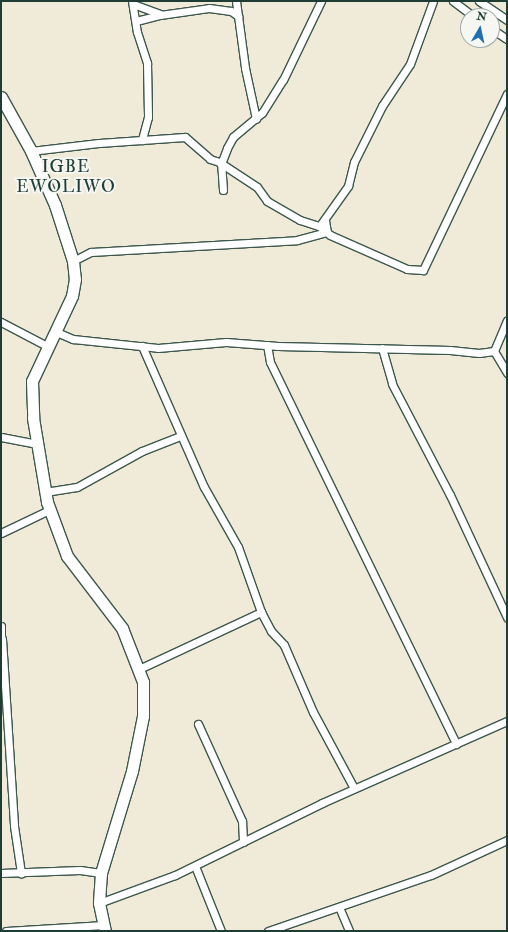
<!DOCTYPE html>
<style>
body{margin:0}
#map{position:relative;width:508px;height:932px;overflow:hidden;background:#f0ebd9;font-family:"IM FELL Double Pica",serif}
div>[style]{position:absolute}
.roads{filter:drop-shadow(1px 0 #3e574d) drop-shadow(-1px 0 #3e574d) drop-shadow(0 1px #3e574d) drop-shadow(0 -1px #3e574d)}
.street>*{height:7px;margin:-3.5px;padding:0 3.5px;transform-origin:3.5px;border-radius:3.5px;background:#fff}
.secondary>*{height:11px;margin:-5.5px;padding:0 5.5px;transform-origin:5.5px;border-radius:5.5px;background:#fff}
span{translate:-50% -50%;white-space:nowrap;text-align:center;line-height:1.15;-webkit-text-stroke:4px #f6f6f2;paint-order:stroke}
.quarter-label{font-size:17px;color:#1f3d34;letter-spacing:1px}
.frame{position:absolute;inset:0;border:2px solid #1f3d34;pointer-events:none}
.north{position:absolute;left:460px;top:8px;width:40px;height:40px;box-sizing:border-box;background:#f6f6f2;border:1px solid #a0aca6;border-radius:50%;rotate:9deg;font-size:11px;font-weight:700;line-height:16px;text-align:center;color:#1f3d34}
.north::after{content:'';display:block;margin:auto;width:14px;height:18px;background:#1f6fb2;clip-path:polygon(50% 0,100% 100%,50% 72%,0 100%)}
</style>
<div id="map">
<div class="roads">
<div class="street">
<div style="left:132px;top:1px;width:31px;rotate:81deg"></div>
<div style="left:137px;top:32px;width:33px;rotate:72deg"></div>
<div style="left:147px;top:63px;width:54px;rotate:88.9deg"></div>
<div style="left:148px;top:117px;width:24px;rotate:105deg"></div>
<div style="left:236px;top:1px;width:68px;rotate:82.3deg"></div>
<div style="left:245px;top:68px;width:52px;rotate:77.8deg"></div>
<div style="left:453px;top:1px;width:25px;rotate:37deg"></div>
<div style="left:479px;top:1px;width:34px;rotate:34deg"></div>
<div style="left:133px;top:4px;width:29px;rotate:20deg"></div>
<div style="left:136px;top:21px;width:25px;rotate:-14deg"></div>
<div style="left:160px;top:15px;width:49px;rotate:-8.1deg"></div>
<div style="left:209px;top:8px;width:22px;rotate:8deg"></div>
<div style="left:231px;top:11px;width:9px;rotate:36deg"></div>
<div style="left:492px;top:29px;width:18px;rotate:34deg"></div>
<div style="left:31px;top:151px;width:68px;rotate:-6.7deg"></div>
<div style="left:99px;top:143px;width:86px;rotate:-4deg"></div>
<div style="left:185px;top:137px;width:33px;rotate:41deg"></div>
<div style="left:210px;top:159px;width:9px;rotate:18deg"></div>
<div style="left:219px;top:162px;width:45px;rotate:33.3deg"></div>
<div style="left:257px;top:187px;width:17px;rotate:54deg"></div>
<div style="left:267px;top:201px;width:38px;rotate:30deg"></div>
<div style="left:300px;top:220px;width:20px;rotate:18deg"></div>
<div style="left:319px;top:226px;width:14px;rotate:39deg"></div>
<div style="left:330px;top:235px;width:84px;rotate:23.8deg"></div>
<div style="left:407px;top:269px;width:16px;rotate:4deg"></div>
<div style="left:423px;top:270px;width:195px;rotate:-64.5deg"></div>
<div style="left:223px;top:190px;width:26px;rotate:-94deg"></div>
<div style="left:221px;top:164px;width:17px;rotate:-69deg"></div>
<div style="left:227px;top:148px;width:13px;rotate:-61deg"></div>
<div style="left:233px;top:137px;width:38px;rotate:-40deg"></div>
<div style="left:262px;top:113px;width:39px;rotate:-58deg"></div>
<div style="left:283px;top:80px;width:88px;rotate:-64.3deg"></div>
<div style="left:321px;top:224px;width:47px;rotate:-54.6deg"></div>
<div style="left:348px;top:186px;width:25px;rotate:-76deg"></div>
<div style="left:354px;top:162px;width:63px;rotate:-63.4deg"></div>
<div style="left:382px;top:106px;width:50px;rotate:-56.3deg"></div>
<div style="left:410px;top:64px;width:67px;rotate:-69.9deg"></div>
<div style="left:73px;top:261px;width:20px;rotate:-27deg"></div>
<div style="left:91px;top:252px;width:206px;rotate:-3.3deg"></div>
<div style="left:297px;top:240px;width:31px;rotate:-15deg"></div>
<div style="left:327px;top:232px;width:11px;rotate:-100deg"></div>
<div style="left:1px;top:322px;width:52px;rotate:27.6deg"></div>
<div style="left:54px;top:331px;width:21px;rotate:23deg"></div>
<div style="left:73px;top:339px;width:85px;rotate:6deg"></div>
<div style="left:158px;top:348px;width:68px;rotate:-5deg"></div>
<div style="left:226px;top:342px;width:52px;rotate:4.4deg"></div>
<div style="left:278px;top:346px;width:172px;rotate:1.3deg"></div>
<div style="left:450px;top:350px;width:29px;rotate:6deg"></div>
<div style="left:479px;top:353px;width:15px;rotate:-8deg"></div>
<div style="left:494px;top:351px;width:26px;rotate:59deg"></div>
<div style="left:267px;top:345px;width:17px;rotate:80deg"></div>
<div style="left:270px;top:362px;width:425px;rotate:64deg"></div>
<div style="left:142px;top:346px;width:154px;rotate:66.3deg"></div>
<div style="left:204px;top:487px;width:69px;rotate:60.5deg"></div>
<div style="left:238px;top:547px;width:69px;rotate:70.5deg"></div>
<div style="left:261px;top:612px;width:21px;rotate:62deg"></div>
<div style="left:271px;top:631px;width:19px;rotate:47deg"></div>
<div style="left:284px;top:645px;width:73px;rotate:66.6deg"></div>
<div style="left:313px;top:712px;width:86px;rotate:61.7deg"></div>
<div style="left:382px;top:348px;width:37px;rotate:74deg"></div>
<div style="left:392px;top:384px;width:125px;rotate:62.4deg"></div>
<div style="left:450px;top:495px;width:135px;rotate:65deg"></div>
<div style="left:494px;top:351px;width:33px;rotate:-67deg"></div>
<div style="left:1px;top:437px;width:37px;rotate:11deg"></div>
<div style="left:45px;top:492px;width:32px;rotate:-9deg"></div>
<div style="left:77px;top:487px;width:74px;rotate:-29deg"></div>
<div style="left:142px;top:451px;width:41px;rotate:-21.5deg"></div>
<div style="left:1px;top:533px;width:53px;rotate:-25.6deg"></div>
<div style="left:1px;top:626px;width:13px;rotate:90deg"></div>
<div style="left:2px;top:639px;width:187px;rotate:86.3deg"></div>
<div style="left:14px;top:826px;width:48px;rotate:81.5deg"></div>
<div style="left:139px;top:669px;width:135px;rotate:-25deg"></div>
<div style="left:198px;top:724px;width:107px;rotate:65.6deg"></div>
<div style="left:242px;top:821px;width:21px;rotate:87deg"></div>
<div style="left:195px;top:866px;width:70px;rotate:68.2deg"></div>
<div style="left:1px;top:873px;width:79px;rotate:-2.2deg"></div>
<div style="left:80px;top:870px;width:21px;rotate:8deg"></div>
<div style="left:99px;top:903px;width:81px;rotate:-20.2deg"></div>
<div style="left:175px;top:875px;width:164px;rotate:-26.1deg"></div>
<div style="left:322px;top:803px;width:202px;rotate:-23.9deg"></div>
<div style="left:339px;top:907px;width:26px;rotate:67deg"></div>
<div style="left:6px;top:931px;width:98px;rotate:-3.5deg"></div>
<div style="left:268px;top:931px;width:172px;rotate:-19deg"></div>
<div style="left:431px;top:875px;width:84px;rotate:-24.7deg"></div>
</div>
<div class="secondary">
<div style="left:1px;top:97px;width:62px;rotate:60.9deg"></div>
<div style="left:31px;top:151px;width:59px;rotate:66deg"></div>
<div style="left:55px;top:205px;width:59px;rotate:72.2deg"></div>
<div style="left:73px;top:261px;width:18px;rotate:84deg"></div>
<div style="left:75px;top:279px;width:17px;rotate:100deg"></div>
<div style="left:72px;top:296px;width:94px;rotate:115.2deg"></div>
<div style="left:32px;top:381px;width:37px;rotate:88deg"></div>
<div style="left:33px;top:418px;width:85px;rotate:80.5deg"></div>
<div style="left:47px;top:502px;width:58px;rotate:69.7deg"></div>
<div style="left:67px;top:556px;width:91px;rotate:52.6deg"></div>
<div style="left:122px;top:628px;width:58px;rotate:68.7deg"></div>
<div style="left:143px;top:682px;width:34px;rotate:90deg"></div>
<div style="left:143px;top:716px;width:56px;rotate:101.3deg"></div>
<div style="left:132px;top:771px;width:107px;rotate:106.9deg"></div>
<div style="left:101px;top:873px;width:30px;rotate:94deg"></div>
<div style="left:99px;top:903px;width:29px;rotate:78deg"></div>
</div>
</div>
<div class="quarter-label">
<span style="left:66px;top:177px">IGBE<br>EWOLIWO</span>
</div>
<div class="frame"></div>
<div class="north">N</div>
</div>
